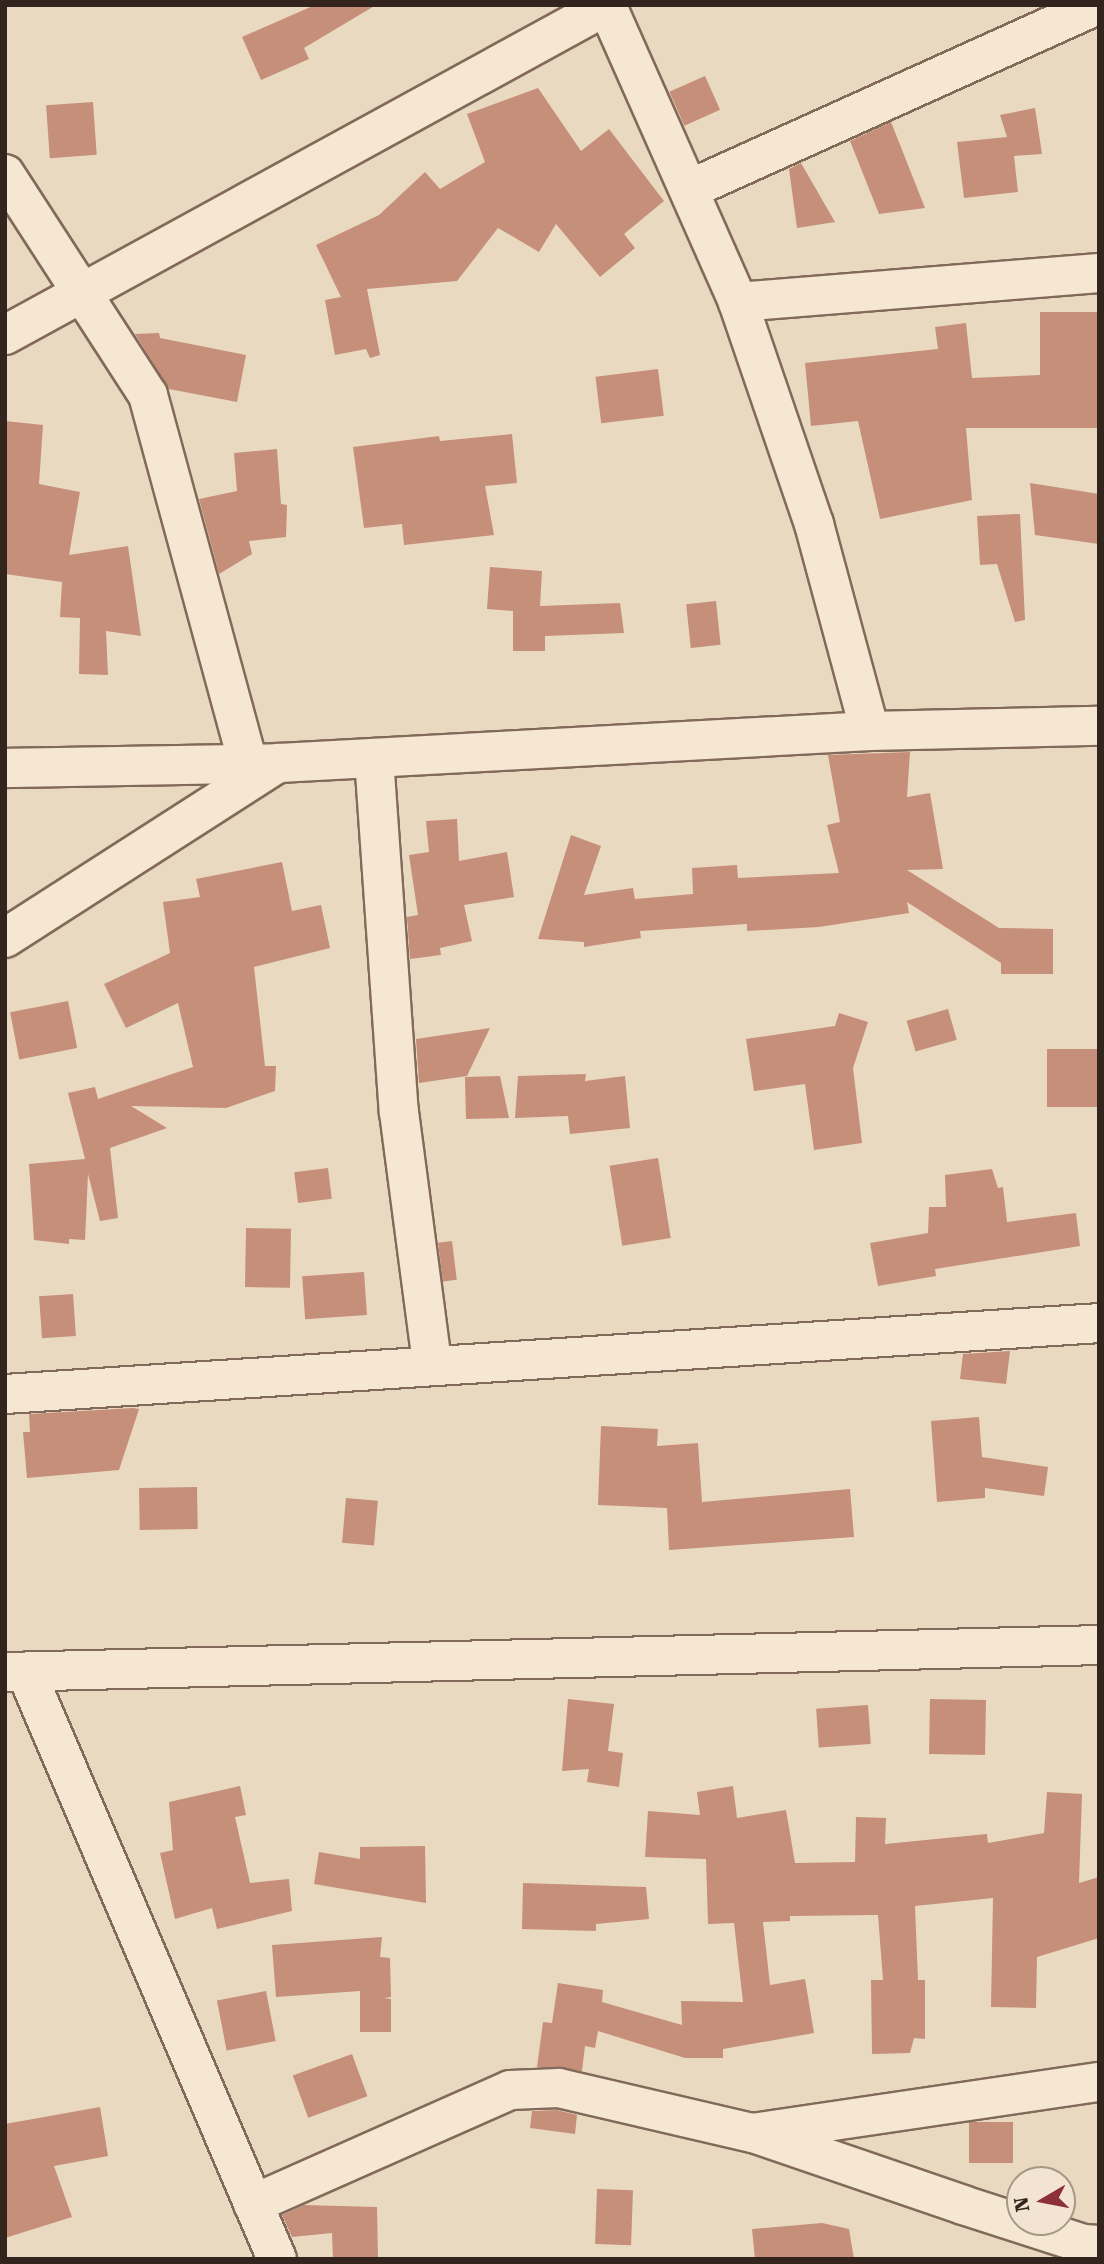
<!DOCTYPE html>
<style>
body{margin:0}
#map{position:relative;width:1104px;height:2264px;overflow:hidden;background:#ead9c1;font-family:"Roboto Serif",serif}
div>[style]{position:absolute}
.building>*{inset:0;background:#c58f7a;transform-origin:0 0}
.roads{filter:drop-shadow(2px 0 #826a5a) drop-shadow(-2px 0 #826a5a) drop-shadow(0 2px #826a5a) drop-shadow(0 -2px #826a5a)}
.street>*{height:38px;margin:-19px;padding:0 19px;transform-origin:19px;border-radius:19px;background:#f6e7d3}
.secondary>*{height:38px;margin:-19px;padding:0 19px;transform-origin:19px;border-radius:19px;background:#f6e7d3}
span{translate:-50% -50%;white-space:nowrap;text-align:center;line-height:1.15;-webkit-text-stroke:6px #f2e4d0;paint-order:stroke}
.frame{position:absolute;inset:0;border:7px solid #33251d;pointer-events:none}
.north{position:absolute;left:1006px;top:2166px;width:70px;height:70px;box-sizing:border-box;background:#f2e4d0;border:2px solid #a69888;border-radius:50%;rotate:260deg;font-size:19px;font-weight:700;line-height:28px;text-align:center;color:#33251d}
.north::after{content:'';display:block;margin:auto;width:24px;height:32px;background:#8c2f3b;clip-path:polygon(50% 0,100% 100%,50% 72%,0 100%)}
</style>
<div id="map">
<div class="building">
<div style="clip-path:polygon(315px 5px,376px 5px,304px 48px,309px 59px,261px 80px,242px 37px)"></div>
<div style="left:705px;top:76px;width:37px;height:39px;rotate:66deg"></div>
<div style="clip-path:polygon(538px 88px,581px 151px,609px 129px,664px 201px,624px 234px,635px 248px,600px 277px,556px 224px,539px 252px,498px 228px,457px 281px,367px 289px,380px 355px,370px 358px,366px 349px,335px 355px,325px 300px,341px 297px,316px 245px,379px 215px,425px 172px,440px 189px,485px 162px,467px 114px)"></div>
<div style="left:93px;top:102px;width:53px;height:47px;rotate:86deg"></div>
<div style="clip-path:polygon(1035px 108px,1042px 154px,1014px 156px,1018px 192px,964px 198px,957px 142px,1007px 137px,1000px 115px)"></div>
<div style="clip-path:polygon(891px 122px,925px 208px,879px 214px,850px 141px)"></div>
<div style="clip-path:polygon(801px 163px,835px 222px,797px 228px,789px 169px)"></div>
<div style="clip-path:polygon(1040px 312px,1099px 312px,1099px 428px,966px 428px,972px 500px,880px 519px,858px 421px,811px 426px,805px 363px,938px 349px,935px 327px,966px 323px,972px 378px,1040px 375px)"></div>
<div style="clip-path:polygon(159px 333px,160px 338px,246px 355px,237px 402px,169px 389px,135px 334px)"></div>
<div style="left:658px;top:369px;width:47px;height:63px;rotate:83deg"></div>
<div style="clip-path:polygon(5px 421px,43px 425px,39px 484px,80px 492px,69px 555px,128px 546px,141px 636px,106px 631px,108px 675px,79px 674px,80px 618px,60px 617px,62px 582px,5px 574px)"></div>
<div style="clip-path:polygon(512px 434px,517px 483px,485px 486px,494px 535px,404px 545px,402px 524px,364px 528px,353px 447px,439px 436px,440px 441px)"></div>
<div style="clip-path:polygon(277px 449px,281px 504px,287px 505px,286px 537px,249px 541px,252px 554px,219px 574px,199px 499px,237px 491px,234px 453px)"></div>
<div style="clip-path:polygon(1030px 483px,1099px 494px,1099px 544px,1035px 535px)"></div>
<div style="clip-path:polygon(1020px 514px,1025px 620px,1015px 622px,997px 564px,980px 565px,977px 516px)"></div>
<div style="clip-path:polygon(490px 567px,542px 571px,540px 606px,620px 603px,624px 633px,545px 636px,545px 651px,513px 651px,513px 611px,487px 609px)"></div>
<div style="left:716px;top:601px;width:44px;height:30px;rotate:84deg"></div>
<div style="clip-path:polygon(910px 752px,907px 797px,930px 793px,943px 869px,907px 870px,999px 928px,1053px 929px,1053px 974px,1001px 974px,1001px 963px,907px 902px,909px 913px,819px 927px,747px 931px,747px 924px,640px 931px,641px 938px,584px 947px,584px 942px,538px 939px,571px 835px,601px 846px,584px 895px,633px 888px,635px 899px,693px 894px,692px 868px,737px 865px,738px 878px,839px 873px,827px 825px,840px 822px,828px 755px)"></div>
<div style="clip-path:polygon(457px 819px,459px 861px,507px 852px,514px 897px,464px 905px,472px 941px,440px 948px,441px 955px,410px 959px,407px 917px,418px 915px,409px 855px,429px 852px,426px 821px)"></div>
<div style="clip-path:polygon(282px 862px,292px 911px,321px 905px,330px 948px,254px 967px,265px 1066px,276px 1066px,275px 1091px,226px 1108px,131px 1106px,167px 1128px,110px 1148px,118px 1218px,100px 1221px,88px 1174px,85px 1240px,69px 1239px,69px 1244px,34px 1240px,29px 1164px,85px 1159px,68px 1093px,95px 1087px,98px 1099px,193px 1067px,178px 1003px,126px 1028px,104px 984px,170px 953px,163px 902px,200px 897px,196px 879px)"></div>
<div style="left:68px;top:1001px;width:48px;height:59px;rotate:79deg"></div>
<div style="left:948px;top:1009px;width:32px;height:43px;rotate:74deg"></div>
<div style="clip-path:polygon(839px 1013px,868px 1022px,853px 1068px,862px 1143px,814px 1150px,805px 1084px,754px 1091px,746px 1039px,835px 1026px)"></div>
<div style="clip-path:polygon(490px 1028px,467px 1076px,419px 1083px,416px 1039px)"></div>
<div style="left:1099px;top:1049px;width:58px;height:52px;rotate:90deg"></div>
<div style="clip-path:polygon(586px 1074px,585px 1081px,625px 1076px,630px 1128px,570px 1134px,568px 1116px,515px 1118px,518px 1076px)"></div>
<div style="clip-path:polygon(500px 1076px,509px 1118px,466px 1119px,465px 1077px)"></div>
<div style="left:658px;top:1158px;width:81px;height:49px;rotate:81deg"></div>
<div style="left:328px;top:1168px;width:31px;height:34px;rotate:83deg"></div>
<div style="clip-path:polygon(992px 1169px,998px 1188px,1003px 1187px,1007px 1222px,1076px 1213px,1080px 1246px,935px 1269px,936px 1276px,878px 1286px,870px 1243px,928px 1233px,929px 1207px,946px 1207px,945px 1175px)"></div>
<div style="left:246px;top:1228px;width:45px;height:59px;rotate:1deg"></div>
<div style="left:452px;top:1241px;width:39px;height:14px;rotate:83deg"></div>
<div style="left:364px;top:1272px;width:43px;height:62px;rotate:86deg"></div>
<div style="left:73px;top:1294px;width:42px;height:34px;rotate:86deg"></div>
<div style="clip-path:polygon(1010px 1351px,1006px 1384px,960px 1379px,963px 1354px)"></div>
<div style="clip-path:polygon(133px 1408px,139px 1409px,119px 1470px,27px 1478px,23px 1432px,30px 1432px,29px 1414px)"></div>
<div style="clip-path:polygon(979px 1417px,982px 1457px,1048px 1467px,1044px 1496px,985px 1488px,985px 1498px,937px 1502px,931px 1421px)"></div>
<div style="clip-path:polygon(601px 1426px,658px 1429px,657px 1446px,698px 1443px,702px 1502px,850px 1489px,854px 1537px,669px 1550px,667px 1508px,598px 1505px)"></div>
<div style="left:197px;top:1487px;width:42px;height:58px;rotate:89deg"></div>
<div style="left:346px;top:1498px;width:32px;height:45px;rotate:5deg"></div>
<div style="clip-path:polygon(568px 1699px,614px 1704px,608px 1751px,623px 1753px,619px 1787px,587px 1782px,589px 1769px,562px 1771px)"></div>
<div style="left:930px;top:1699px;width:56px;height:55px;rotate:1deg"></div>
<div style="left:868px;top:1705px;width:39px;height:52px;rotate:86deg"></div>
<div style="clip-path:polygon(240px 1786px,246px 1815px,235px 1817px,250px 1883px,289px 1879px,292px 1911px,217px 1929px,212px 1908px,175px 1919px,160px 1853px,173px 1850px,169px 1802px)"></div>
<div style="clip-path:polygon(733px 1786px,737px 1818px,786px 1810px,795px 1863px,855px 1862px,856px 1817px,886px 1818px,885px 1844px,987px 1834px,988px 1843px,1044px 1833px,1047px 1792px,1082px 1794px,1079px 1883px,1099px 1877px,1099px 1938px,1037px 1957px,1036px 2008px,991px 2007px,993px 1898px,915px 1906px,918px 1980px,925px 1980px,925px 2039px,914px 2038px,910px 2053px,872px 2054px,871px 1980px,883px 1980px,878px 1915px,790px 1916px,790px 1921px,763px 1922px,770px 1985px,805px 1979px,814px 2033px,723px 2049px,723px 2058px,685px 2058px,598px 2031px,595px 2048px,585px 2046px,582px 2071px,537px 2067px,543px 2022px,552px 2023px,558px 1983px,603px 1990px,602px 2002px,682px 2025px,681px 2001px,743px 2002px,734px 1923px,708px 1924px,706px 1859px,645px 1857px,648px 1811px,700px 1815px,697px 1792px)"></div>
<div style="clip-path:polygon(425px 1846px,426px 1903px,314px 1884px,319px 1852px,360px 1859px,360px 1847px)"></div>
<div style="clip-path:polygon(523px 1883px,646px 1887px,649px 1919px,596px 1924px,596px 1931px,522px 1929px)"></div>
<div style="clip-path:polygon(382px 1937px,380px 1957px,390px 1958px,391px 1997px,384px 1998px,391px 1999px,391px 2032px,360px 2032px,360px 1991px,276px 1997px,272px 1945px)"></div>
<div style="left:266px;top:1991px;width:51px;height:50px;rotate:79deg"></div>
<div style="left:352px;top:2054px;width:45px;height:63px;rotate:70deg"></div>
<div style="clip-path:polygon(100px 2107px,108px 2156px,54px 2166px,72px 2217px,5px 2238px,5px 2124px)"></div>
<div style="clip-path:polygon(557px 2110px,577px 2115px,575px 2134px,530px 2128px,532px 2111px)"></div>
<div style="left:1013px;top:2122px;width:41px;height:44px;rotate:90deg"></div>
<div style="left:597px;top:2189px;width:36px;height:55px;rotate:2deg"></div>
<div style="clip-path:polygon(304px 2205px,377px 2207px,378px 2259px,333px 2259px,332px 2233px,292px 2237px,282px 2215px)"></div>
<div style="clip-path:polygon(822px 2223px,849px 2229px,854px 2259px,755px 2259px,752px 2229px)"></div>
</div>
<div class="roads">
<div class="street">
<div style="left:607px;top:6px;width:324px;rotate:66.1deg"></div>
<div style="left:738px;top:302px;width:235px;rotate:71.1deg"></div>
<div style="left:814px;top:524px;width:214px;rotate:74.9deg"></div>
<div style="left:5px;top:174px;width:263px;rotate:57.1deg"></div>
<div style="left:148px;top:395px;width:382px;rotate:74.8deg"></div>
<div style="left:690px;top:189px;width:448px;rotate:-24.3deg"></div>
<div style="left:738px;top:302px;width:362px;rotate:-4.6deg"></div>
<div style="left:5px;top:335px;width:687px;rotate:-28.69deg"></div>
<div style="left:374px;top:758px;width:355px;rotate:86deg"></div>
<div style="left:399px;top:1112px;width:254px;rotate:82.5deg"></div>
<div style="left:5px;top:768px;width:274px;rotate:-1deg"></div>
<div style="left:279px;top:763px;width:592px;rotate:-3.1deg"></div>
<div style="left:870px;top:731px;width:229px;rotate:-1.3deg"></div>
<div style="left:5px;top:938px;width:324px;rotate:-32.7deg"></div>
<div style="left:5px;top:1394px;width:1096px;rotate:-3.71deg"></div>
<div style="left:26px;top:1672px;width:638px;rotate:66.85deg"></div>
<div style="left:759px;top:2132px;width:344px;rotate:-8.4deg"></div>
<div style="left:253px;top:2204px;width:281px;rotate:-23.9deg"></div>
<div style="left:510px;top:2090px;width:49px;rotate:-2.3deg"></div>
<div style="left:559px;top:2088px;width:199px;rotate:13.1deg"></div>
<div style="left:753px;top:2133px;width:222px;rotate:18.9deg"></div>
<div style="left:963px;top:2205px;width:127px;rotate:17.9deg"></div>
<div style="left:1084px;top:2244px;width:15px;rotate:4deg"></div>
</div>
<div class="secondary">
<div style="left:5px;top:1672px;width:1094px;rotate:-1.41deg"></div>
</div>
</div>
<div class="frame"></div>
<div class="north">N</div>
</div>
